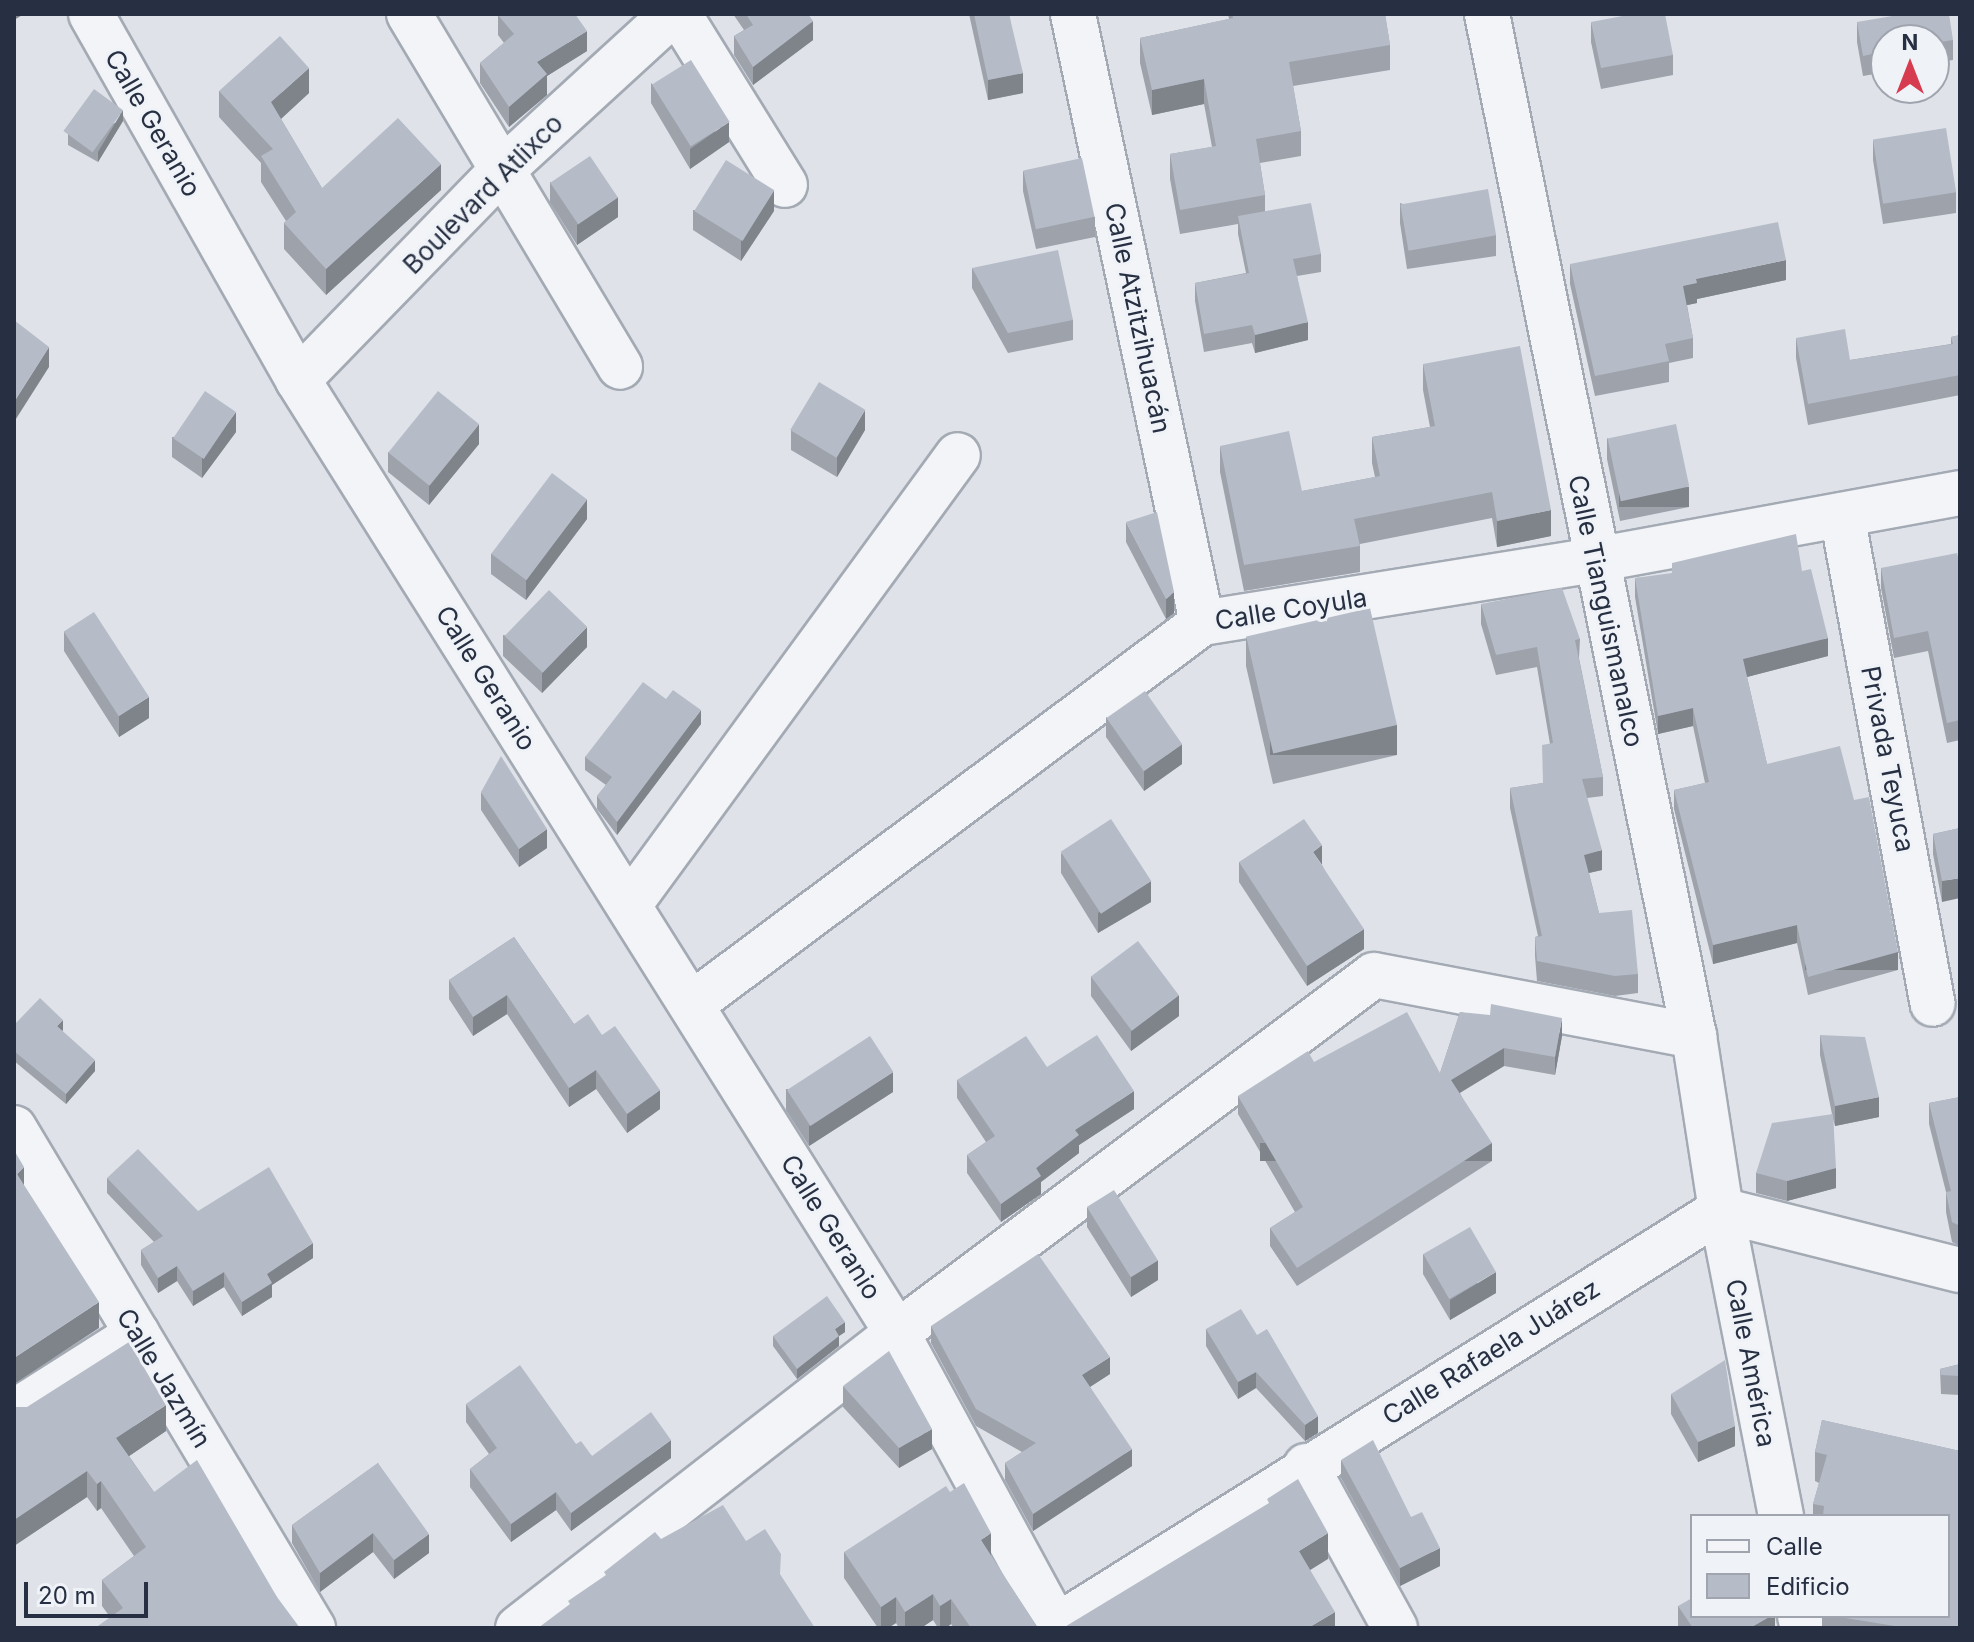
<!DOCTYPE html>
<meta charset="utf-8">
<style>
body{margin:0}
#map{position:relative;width:1974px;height:1642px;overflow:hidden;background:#dfe3e9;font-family:Inter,sans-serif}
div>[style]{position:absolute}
.roads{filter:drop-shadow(2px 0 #a4aab4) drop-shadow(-2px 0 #a4aab4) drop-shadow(0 2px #a4aab4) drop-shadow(0 -2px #a4aab4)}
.street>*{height:44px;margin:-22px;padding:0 22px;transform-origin:22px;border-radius:22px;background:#f2f4f7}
.wall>*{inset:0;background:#9da2ab}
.shaded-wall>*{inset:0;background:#7f848b;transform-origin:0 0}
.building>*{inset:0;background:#b6bcc7;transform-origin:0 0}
span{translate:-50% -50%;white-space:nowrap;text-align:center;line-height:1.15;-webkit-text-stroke:6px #eff2f7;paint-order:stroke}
.street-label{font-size:26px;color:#273042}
.frame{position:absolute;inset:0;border:16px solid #273042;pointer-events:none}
.legend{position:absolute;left:1690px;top:1514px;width:260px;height:104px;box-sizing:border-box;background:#eff2f7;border:2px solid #9fa4af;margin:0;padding:10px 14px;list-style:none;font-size:24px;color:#273042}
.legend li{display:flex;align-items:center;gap:16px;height:40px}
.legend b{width:40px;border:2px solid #9fa4af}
.north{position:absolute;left:1870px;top:24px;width:80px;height:80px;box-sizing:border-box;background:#eff2f7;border:2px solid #9fa4af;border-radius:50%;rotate:0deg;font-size:22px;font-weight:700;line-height:32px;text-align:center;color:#273042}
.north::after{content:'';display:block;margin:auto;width:28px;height:36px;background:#d73b50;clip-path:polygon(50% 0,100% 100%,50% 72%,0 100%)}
.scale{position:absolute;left:24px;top:1582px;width:124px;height:36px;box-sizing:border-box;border:4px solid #273042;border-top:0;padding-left:10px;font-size:24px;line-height:28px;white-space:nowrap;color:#273042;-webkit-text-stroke:6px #eff2f7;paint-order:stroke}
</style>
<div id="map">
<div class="roads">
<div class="street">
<div style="left:91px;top:14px;width:420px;rotate:60.5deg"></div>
<div style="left:298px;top:380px;width:1126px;rotate:57.85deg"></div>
<div style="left:897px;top:1333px;width:336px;rotate:61.5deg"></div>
<div style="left:409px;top:14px;width:411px;rotate:59.1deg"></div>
<div style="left:679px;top:14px;width:201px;rotate:58.2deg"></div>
<div style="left:1073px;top:14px;width:623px;rotate:78.04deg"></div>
<div style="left:1487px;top:14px;width:1043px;rotate:78.55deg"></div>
<div style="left:1694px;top:1036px;width:176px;rotate:81.2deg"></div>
<div style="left:1721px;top:1210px;width:312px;rotate:78.9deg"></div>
<div style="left:298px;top:380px;width:293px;rotate:-45.8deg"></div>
<div style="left:502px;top:170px;width:231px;rotate:-42.5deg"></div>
<div style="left:1842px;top:515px;width:497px;rotate:79.5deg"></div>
<div style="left:629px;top:905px;width:557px;rotate:-53.83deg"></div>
<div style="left:692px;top:1004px;width:637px;rotate:-36.76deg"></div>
<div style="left:1202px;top:623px;width:398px;rotate:-9.1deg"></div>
<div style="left:1595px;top:560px;width:371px;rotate:-10.4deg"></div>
<div style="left:14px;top:1128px;width:583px;rotate:59.12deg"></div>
<div style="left:14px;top:1412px;width:146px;rotate:-32.4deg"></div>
<div style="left:1306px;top:1466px;width:185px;rotate:61.2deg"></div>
<div style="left:1800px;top:1616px;width:12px;rotate:76deg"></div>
<div style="left:518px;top:1628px;width:480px;rotate:-37.9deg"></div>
<div style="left:897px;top:1333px;width:596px;rotate:-36.89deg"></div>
<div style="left:1374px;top:975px;width:326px;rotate:10.8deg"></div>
<div style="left:1054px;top:1628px;width:787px;rotate:-32.07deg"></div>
<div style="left:1721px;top:1210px;width:246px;rotate:14.1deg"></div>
</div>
</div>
<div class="wall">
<div style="clip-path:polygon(733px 14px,808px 14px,813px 40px,753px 85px,734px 55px,734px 36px,744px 30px)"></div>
<div style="clip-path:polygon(969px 14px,1009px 14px,1023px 93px,988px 100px)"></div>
<div style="clip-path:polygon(1228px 14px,1385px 14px,1390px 45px,1390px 70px,1293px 86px,1301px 131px,1301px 156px,1260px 163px,1265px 195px,1265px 211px,1321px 254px,1321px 272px,1297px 276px,1308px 340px,1255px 353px,1252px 343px,1204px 352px,1195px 301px,1195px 283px,1246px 273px,1238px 234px,1238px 224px,1180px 234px,1170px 179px,1170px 154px,1212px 147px,1204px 104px,1152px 115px,1140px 63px,1140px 38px,1229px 19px)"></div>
<div style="clip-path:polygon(498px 15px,587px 51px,547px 76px,547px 95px,509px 127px,480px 83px,480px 63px,504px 43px,498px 35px)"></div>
<div style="clip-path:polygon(1591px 22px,1673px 55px,1673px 75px,1601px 89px,1591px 42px)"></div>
<div style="clip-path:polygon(1857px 22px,1953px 40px,1953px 60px,1934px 63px,1934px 40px,1886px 40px,1886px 72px,1863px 76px,1857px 42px)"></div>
<div style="clip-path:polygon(651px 83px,729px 142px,690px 169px,651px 103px)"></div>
<div style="clip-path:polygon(219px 91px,309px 93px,281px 119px,322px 188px,441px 190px,326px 295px,284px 249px,284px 223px,286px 221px,261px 182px,261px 163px,219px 117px)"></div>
<div style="clip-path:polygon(123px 121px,98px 162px,68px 145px,68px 134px)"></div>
<div style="clip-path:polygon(1873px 140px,1956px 192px,1956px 213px,1883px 224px,1873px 160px)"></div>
<div style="clip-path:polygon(1023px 171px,1095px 217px,1095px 237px,1036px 249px,1023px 191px)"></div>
<div style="clip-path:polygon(550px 182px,618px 217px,577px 245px,550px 202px)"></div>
<div style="clip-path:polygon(1400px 203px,1496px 235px,1496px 256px,1407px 269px,1400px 223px)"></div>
<div style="clip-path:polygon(693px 210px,774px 211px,741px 261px,693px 230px)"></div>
<div style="clip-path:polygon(1570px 264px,1786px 280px,1697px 299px,1697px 303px,1687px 305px,1693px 338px,1693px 358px,1669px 363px,1669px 382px,1595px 396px,1570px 284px)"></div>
<div style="clip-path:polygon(972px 268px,1073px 320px,1073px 340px,1008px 353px,972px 288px)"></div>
<div style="clip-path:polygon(1960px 335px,1960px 395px,1808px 425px,1796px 358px,1796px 338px,1850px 360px,1951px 344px,1951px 337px)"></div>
<div style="clip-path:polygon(1423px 364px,1551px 536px,1497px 547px,1492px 518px,1360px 544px,1360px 572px,1244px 591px,1220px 472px,1220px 446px,1302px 491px,1375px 477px,1372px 463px,1372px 437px,1430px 427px,1423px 390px)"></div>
<div style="clip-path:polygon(791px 430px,865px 430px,837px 477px,791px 450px)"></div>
<div style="clip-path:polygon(236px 432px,202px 478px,172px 457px,172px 437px)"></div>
<div style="clip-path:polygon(1607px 438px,1689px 507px,1620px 521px,1607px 459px)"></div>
<div style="clip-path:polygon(479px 444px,429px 505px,388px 472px,388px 452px)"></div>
<div style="clip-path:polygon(587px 519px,526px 600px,491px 574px,491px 554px)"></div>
<div style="clip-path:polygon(1126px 522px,1174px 613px,1166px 619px,1126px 542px)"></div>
<div style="clip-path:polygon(1960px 565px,1960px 740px,1947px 743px,1928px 651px,1894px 658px,1881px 588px,1881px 568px)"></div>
<div style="clip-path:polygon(1802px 571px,1828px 656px,1747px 677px,1767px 764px,1898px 970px,1808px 995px,1797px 943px,1713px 964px,1674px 809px,1674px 790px,1705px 783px,1693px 726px,1658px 734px,1635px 597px,1635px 578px)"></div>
<div style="clip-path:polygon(1481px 604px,1580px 639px,1579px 658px,1603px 777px,1603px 796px,1587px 798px,1602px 870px,1589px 873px,1599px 913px,1638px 974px,1638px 993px,1615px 996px,1537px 981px,1535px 956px,1535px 937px,1538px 936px,1510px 808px,1510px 788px,1543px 783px,1550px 744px,1537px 667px,1496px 675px,1481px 624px)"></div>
<div style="clip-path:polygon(64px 631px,149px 718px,119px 737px,64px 651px)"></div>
<div style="clip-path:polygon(503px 635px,587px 647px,542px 693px,503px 656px)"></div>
<div style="clip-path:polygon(1246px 637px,1397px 755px,1273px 784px,1246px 666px)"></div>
<div style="clip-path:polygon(666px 699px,701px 724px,617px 835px,597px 809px,597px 796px,606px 785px,585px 770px,585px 757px)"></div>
<div style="clip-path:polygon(1106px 717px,1182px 764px,1144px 791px,1106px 737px)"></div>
<div style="clip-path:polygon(481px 792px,547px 848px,519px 867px,481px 810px)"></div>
<div style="clip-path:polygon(1960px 828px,1942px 902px,1933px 854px,1933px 834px)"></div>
<div style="clip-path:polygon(1061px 853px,1151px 902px,1098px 933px,1061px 873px)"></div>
<div style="clip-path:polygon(1239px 862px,1322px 865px,1364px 949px,1307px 986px,1239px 882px)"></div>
<div style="clip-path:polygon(514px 937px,574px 1024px,602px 1035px,660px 1109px,627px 1133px,596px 1089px,569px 1107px,507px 1014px,473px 1036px,449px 999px,449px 980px)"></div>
<div style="clip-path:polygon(1091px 976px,1179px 1016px,1131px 1051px,1091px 996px)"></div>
<div style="clip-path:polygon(1460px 1012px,1562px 1036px,1555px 1075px,1504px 1066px,1460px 1093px,1492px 1161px,1297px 1286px,1270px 1246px,1270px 1228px,1295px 1212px,1238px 1114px,1238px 1096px,1440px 1073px)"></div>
<div style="clip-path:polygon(14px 1025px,63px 1030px,62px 1031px,95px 1071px,66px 1104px,14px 1061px)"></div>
<div style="clip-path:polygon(1820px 1035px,1879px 1117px,1835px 1126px,1833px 1119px,1836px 1188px,1787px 1201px,1756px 1193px,1756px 1173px,1832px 1114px,1820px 1055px)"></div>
<div style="clip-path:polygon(1047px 1067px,1134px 1109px,1079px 1145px,1079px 1153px,1041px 1182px,1041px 1194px,1001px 1222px,967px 1173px,967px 1155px,986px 1142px,957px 1098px,957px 1080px)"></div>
<div style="clip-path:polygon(786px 1089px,893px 1092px,809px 1146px,786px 1110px)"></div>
<div style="clip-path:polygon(1960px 1097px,1960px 1246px,1952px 1242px,1946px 1212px,1946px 1192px,1929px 1124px,1929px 1103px)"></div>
<div style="clip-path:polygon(107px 1178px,198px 1211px,313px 1258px,272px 1285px,272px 1297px,242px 1316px,224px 1287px,193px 1306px,177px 1281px,158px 1293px,141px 1265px,141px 1250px,154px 1242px,107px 1193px)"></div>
<div style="clip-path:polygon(1087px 1207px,1158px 1280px,1131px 1297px,1087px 1227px)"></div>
<div style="clip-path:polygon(1423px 1254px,1496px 1293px,1450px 1320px,1423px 1274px)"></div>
<div style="clip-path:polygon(931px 1326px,1110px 1374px,1090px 1387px,1132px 1466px,1033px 1531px,1005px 1480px,1005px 1463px,1022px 1452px,976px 1426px,931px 1343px)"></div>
<div style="clip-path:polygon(1206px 1329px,1257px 1335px,1318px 1433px,1305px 1441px,1256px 1388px,1238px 1399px,1206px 1346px)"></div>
<div style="clip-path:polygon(845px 1332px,839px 1336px,839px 1346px,797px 1379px,773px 1346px,773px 1336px)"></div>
<div style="clip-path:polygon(1960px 1364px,1960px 1395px,1941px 1394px,1940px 1369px)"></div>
<div style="clip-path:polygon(843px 1386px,932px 1449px,899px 1468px,843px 1407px)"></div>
<div style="clip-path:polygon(1671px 1394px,1735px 1446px,1698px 1462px,1671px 1414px)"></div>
<div style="clip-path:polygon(466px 1404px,576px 1444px,592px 1456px,671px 1458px,571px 1531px,556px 1510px,511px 1542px,470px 1487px,470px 1469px,489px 1454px,466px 1422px)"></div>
<div style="clip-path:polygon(14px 1407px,166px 1431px,129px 1456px,154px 1492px,277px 1597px,110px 1617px,102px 1606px,102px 1580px,134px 1556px,101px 1508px,97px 1511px,87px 1497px,14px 1546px)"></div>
<div style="clip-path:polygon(1822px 1420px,1960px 1451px,1960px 1628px,1822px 1628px,1822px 1616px,1948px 1616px,1948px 1516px,1813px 1516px,1813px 1504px,1819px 1483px,1815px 1481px,1815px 1452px)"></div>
<div style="clip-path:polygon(1341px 1460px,1411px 1517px,1440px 1566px,1400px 1586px,1341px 1478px)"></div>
<div style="clip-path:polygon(378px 1463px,429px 1553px,394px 1579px,373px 1552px,320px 1592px,292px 1543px,292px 1525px)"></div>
<div style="clip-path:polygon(844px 1552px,991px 1557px,1038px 1628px,954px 1628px,951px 1624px,946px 1628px,938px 1628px,933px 1620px,921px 1628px,899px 1628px,896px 1623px,888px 1628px,878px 1628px,844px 1578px)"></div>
<div style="clip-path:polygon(1678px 1606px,1775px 1616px,1775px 1628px,1679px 1628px,1678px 1626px)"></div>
</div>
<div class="shaded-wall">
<div style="clip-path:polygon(14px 14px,24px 14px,14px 20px)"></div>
<div style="clip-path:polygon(813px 21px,813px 40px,753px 85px,753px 67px)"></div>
<div style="clip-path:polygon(587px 31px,587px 51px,547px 76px,547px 95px,509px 127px,509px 107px,537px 62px)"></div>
<div style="clip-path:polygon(309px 68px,309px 93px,271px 128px,271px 102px)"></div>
<div style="clip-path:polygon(1023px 73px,1023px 93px,988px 100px,988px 80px)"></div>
<div style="clip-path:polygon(1204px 79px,1204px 104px,1152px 115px,1152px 90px)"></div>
<div style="clip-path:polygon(123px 110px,123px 121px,98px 162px,98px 152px)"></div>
<div style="clip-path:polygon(729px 122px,729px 142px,690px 169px,690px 149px)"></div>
<div style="clip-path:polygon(441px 164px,441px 190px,326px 295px,326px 269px)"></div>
<div style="clip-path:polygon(774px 190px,774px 211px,741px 261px,741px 241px)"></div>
<div style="clip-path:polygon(618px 197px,618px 217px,577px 245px,577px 225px)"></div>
<div style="clip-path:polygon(1786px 260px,1786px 280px,1697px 299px,1697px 303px,1683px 306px,1683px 286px,1696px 279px)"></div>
<div style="clip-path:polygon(1308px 322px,1308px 340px,1255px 353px,1255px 335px)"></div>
<div style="clip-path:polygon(49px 347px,49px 367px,14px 422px,14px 402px)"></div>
<div style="clip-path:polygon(865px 410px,865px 430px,837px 477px,837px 457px)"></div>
<div style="clip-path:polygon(236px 412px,236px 432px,202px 478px,202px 458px)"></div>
<div style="clip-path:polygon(479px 424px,479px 444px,429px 505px,429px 485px)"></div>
<div style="left:1689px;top:487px;width:20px;height:70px;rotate:90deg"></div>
<div style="clip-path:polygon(587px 499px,587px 519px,526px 600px,526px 580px)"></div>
<div style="clip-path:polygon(1551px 510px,1551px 536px,1497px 547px,1497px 521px)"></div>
<div style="clip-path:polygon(1174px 592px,1174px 613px,1166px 619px,1166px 599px)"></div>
<div style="clip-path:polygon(587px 627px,587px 647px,542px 693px,542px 673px)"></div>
<div style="clip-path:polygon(1828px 638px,1828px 656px,1743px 678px,1743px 659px)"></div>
<div style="clip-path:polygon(149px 697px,149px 718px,119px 737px,119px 716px)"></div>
<div style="clip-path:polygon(1693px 708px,1693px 726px,1658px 734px,1658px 716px)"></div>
<div style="clip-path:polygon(701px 710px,701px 724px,617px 835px,617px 822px)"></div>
<div style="left:1397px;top:725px;width:30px;height:127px;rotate:90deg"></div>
<div style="clip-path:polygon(1182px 744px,1182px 764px,1144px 791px,1144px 771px)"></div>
<div style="clip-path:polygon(547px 829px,547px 848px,519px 867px,519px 849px)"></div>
<div style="clip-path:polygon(1322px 845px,1322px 865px,1313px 852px)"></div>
<div style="clip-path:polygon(1602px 850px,1602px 870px,1584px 874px,1584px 855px)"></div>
<div style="clip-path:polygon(1960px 878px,1960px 898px,1942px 902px,1942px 881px)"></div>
<div style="clip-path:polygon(1151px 881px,1151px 902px,1098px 933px,1098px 913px)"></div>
<div style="clip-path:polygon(1797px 925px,1797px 943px,1713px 964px,1713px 945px)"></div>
<div style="clip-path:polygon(1364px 929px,1364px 949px,1307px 986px,1307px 966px)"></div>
<div style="left:1898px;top:952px;width:18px;height:93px;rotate:90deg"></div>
<div style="clip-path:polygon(507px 995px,507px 1014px,473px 1036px,473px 1017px)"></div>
<div style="clip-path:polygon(1179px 995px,1179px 1016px,1131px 1051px,1131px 1031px)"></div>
<div style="clip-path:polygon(1562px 1018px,1562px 1036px,1555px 1075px,1555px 1057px)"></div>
<div style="clip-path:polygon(63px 1020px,63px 1030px,57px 1037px,57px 1026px)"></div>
<div style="clip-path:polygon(1504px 1048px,1504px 1066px,1451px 1098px,1451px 1080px)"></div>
<div style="clip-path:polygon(95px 1060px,95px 1071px,66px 1104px,66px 1094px)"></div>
<div style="clip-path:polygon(596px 1070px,596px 1089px,569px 1107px,569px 1088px)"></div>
<div style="clip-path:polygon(893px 1072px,893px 1092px,809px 1146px,809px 1126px)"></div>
<div style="clip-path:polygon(660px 1090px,660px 1109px,627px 1133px,627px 1114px)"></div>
<div style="clip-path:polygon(1134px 1091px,1134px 1109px,1079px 1145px,1079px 1153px,1041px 1182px,1041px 1194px,1001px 1222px,1001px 1204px,1075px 1130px)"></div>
<div style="clip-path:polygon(1879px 1097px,1879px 1117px,1835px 1126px,1835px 1106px)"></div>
<div style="left:1492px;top:1143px;width:18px;height:232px;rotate:90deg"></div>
<div style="clip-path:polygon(24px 1167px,24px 1194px,17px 1174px)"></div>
<div style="clip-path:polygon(1836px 1168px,1836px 1188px,1787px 1201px,1787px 1181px)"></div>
<div style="clip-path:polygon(313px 1243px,313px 1258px,272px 1285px,272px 1297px,242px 1316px,242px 1302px,267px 1274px)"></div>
<div style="clip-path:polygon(1158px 1260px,1158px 1280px,1131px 1297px,1131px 1276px)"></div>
<div style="clip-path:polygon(177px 1266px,177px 1281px,158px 1293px,158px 1278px)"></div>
<div style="clip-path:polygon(224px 1272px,224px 1287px,193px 1306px,193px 1291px)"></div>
<div style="clip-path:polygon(1496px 1272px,1496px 1293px,1450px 1320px,1450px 1300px)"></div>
<div style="clip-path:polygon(99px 1302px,99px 1328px,14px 1384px,14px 1358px)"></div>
<div style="clip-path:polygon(845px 1322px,845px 1332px,839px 1336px,839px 1346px,797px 1379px,797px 1369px,835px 1329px)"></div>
<div style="clip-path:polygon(1110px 1357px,1110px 1374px,1082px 1392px,1082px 1375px)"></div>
<div style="clip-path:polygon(1256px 1372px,1256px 1388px,1238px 1399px,1238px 1382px)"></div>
<div style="clip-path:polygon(166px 1405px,166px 1431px,116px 1465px,116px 1438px)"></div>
<div style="clip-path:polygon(1318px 1416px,1318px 1433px,1305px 1441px,1305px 1425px)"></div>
<div style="clip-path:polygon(1735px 1426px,1735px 1446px,1698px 1462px,1698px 1442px)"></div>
<div style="clip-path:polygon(932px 1429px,932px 1449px,899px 1468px,899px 1448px)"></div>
<div style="clip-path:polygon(671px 1440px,671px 1458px,571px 1531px,571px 1513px)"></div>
<div style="clip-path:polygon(1132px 1449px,1132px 1466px,1033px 1531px,1033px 1514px)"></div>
<div style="clip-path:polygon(87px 1471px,87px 1497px,14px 1546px,14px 1520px)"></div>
<div style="clip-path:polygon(101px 1481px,101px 1508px,97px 1511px,97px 1484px)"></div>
<div style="clip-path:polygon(556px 1492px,556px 1510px,511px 1542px,511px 1524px)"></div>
<div style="clip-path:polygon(373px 1533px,373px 1552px,320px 1592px,320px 1573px)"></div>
<div style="clip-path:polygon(991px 1533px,991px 1559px,981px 1540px)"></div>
<div style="clip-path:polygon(1328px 1533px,1328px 1559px,1299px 1577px,1299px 1551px)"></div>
<div style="clip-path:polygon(429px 1534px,429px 1553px,394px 1579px,394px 1560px)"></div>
<div style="clip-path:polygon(1440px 1548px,1440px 1566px,1400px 1586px,1400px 1568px)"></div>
<div style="clip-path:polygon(933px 1594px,933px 1620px,921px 1628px,905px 1628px,905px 1612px)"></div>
<div style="clip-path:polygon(896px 1597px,896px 1623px,888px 1628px,881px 1628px,881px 1607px)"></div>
<div style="clip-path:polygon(951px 1599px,951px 1624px,946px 1628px,940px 1628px,940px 1606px)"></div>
<div style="clip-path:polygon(1335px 1612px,1335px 1628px,1308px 1628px)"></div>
<div style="clip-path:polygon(1771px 1616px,1775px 1616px,1775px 1628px,1750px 1628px)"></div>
</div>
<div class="building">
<div style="clip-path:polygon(499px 14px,575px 14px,587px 31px,537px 62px,547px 74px,509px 107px,480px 63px,514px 34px,498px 15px)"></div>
<div style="clip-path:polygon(746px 14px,808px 14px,813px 21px,753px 67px,734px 36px,753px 25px)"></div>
<div style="clip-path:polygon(974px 14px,1009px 14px,1023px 73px,988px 80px)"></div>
<div style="clip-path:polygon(1232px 14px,1385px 14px,1390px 45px,1289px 62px,1301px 131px,1256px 139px,1265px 195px,1180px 210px,1170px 154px,1216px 146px,1204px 79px,1152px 90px,1140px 38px,1233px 18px)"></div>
<div style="clip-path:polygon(1633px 14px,1665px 14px,1673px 55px,1601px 68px,1591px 22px)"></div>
<div style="clip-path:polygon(1904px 14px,1949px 14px,1953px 40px,1934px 43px,1934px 40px,1886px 40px,1886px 51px,1863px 56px,1857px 22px)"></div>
<div style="clip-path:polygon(280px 36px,309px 68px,271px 102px,322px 188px,398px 118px,441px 164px,326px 269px,284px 223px,296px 212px,261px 156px,273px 149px,219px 91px)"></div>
<div style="left:691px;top:60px;width:73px;height:46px;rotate:58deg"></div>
<div style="left:94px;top:89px;width:36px;height:52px;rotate:36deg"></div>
<div style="left:1946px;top:128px;width:65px;height:74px;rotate:81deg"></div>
<div style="left:590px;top:156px;width:50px;height:48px;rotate:56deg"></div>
<div style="left:1082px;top:158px;width:60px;height:60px;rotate:78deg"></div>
<div style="left:726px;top:160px;width:57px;height:60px;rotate:32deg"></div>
<div style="left:1488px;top:189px;width:47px;height:89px;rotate:80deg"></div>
<div style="clip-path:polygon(1311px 203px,1321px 254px,1293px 259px,1308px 322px,1255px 335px,1252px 325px,1204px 334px,1195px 283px,1249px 273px,1238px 216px)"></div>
<div style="clip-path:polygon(1778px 222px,1786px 260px,1696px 279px,1697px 283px,1683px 286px,1693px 338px,1665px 344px,1669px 361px,1595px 376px,1570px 264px)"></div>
<div style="clip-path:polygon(1058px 250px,1073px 320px,1008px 333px,972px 268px)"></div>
<div style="clip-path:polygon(14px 320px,49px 347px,14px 402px)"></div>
<div style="clip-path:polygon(1845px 329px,1850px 360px,1953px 344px,1951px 337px,1960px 335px,1960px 375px,1808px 404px,1796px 338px)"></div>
<div style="clip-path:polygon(1520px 346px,1551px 510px,1497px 521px,1492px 492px,1354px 519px,1360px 546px,1244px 565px,1220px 446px,1289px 431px,1302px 491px,1380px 476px,1372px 437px,1435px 426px,1423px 364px)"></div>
<div style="left:819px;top:382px;width:54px;height:56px;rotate:31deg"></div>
<div style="left:205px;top:391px;width:37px;height:57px;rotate:34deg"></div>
<div style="left:438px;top:391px;width:53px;height:79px;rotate:39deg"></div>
<div style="left:1676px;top:424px;width:64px;height:70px;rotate:78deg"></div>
<div style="left:552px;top:473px;width:44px;height:101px;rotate:37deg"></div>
<div style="clip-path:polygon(1157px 512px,1174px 592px,1166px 599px,1126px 522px)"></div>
<div style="clip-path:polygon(1796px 534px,1802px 571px,1811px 569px,1828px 638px,1743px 659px,1767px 764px,1840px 746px,1854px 800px,1869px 797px,1898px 952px,1808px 977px,1797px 925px,1713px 945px,1674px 790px,1709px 782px,1693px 708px,1658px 716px,1635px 578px,1672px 573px,1672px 563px)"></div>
<div style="clip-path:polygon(1957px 553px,1960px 565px,1960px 720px,1947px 723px,1928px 631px,1894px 638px,1881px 568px)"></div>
<div style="clip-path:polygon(1562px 588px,1580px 639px,1575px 640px,1603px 777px,1582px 779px,1602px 850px,1584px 855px,1599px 913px,1632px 910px,1638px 974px,1615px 976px,1537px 961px,1535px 937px,1542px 936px,1510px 788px,1543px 783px,1542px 745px,1553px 743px,1537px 647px,1496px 655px,1481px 604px)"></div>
<div style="left:549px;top:590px;width:53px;height:64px;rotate:44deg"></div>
<div style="left:1370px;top:608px;width:120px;height:127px;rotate:77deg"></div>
<div style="left:94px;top:612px;width:101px;height:36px;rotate:57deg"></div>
<div style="clip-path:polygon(643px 682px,666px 699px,673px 690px,701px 710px,617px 822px,597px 796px,612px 777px,585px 757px)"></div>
<div style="left:1145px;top:691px;width:65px;height:47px;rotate:55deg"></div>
<div style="clip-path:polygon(501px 756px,547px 829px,519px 849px,481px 792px)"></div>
<div style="left:1111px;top:819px;width:74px;height:60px;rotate:57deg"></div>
<div style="clip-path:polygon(1304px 819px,1322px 845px,1313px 852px,1364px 929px,1307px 966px,1239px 862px)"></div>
<div style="clip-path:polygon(1960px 828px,1960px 878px,1942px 881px,1933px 834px)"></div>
<div style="clip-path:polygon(514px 937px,574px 1024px,588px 1014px,602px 1035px,615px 1026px,660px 1090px,627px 1114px,596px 1070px,569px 1088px,507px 995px,473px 1017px,449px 980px)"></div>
<div style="left:1138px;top:941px;width:68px;height:59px;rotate:53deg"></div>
<div style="clip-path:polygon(40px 998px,63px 1020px,57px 1026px,95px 1060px,66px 1094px,14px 1051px,14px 1025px)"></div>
<div style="clip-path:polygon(1491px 1004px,1562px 1018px,1555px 1057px,1504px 1048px,1451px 1080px,1492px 1143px,1297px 1268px,1270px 1228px,1303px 1207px,1238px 1096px,1308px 1051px,1314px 1062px,1407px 1012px,1440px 1073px,1460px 1012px,1490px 1015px)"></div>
<div style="clip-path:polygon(1097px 1035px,1134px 1091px,1075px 1130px,1079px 1135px,1036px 1168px,1041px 1176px,1001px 1204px,967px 1155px,995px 1136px,957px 1080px,1026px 1036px,1047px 1067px)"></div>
<div style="clip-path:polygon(1820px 1035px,1865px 1037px,1879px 1097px,1835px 1106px)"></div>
<div style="left:870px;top:1036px;width:43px;height:99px;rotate:57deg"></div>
<div style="clip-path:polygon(1960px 1097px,1960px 1226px,1952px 1222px,1946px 1192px,1951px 1191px,1929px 1103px)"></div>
<div style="clip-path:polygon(1833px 1114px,1836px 1168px,1787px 1181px,1756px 1173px,1772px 1123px)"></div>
<div style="clip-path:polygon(138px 1149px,198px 1211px,269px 1167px,313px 1243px,267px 1274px,272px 1283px,242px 1302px,224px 1272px,193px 1291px,177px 1266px,158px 1278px,141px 1250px,163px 1236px,107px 1178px)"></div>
<div style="clip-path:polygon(14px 1150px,24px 1167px,17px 1174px,99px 1302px,14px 1358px)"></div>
<div style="left:1114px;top:1190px;width:83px;height:32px;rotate:58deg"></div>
<div style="left:1470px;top:1227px;width:52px;height:54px;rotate:60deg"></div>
<div style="clip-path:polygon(1038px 1254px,1110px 1357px,1082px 1375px,1132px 1449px,1033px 1514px,1005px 1463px,1036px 1443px,976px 1409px,931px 1326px)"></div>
<div style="clip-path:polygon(827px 1296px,845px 1322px,835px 1329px,839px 1336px,797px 1369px,773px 1336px)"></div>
<div style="clip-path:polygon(1241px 1309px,1257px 1335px,1267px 1329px,1318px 1416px,1305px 1425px,1256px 1372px,1238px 1382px,1206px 1329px)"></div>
<div style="clip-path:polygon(129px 1342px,166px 1405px,116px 1438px,154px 1492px,197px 1460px,277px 1597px,300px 1628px,95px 1628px,123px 1608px,102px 1580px,146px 1547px,101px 1481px,97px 1484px,87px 1471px,14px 1520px,14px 1407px,27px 1407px)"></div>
<div style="clip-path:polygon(889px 1351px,932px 1429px,899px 1448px,843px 1386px)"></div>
<div style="clip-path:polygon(1725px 1360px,1735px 1426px,1698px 1442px,1671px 1394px)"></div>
<div style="clip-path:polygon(1960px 1364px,1960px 1376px,1941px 1375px,1940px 1369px)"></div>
<div style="clip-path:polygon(520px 1365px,576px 1444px,581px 1441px,592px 1456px,651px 1412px,671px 1440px,571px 1513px,556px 1492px,511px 1524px,470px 1469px,497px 1448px,466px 1404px)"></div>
<div style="clip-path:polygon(1822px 1420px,1960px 1451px,1960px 1628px,1907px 1628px,1833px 1616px,1948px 1616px,1948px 1516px,1823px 1516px,1824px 1506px,1813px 1504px,1827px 1455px,1815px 1452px)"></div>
<div style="clip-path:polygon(1373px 1440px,1411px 1517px,1422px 1512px,1440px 1548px,1400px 1568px,1341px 1460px)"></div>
<div style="clip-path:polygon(378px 1463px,429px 1534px,394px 1560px,373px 1533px,320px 1573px,292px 1525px)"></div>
<div style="clip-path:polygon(1298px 1479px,1328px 1533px,1299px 1551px,1335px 1612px,1308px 1628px,1246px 1628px,1245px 1627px,1243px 1628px,1063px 1628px,1269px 1503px,1267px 1499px)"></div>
<div style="clip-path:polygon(964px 1483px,991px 1533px,981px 1540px,1038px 1628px,971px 1628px,951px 1599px,940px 1606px,933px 1594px,905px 1612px,896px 1597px,881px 1607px,844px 1552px,946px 1486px,950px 1492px)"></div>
<div style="clip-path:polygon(723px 1505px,746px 1541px,765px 1529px,781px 1554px,780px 1574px,815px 1628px,538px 1628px,570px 1604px,568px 1601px,606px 1575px,604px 1572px,655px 1532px,661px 1539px)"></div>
<div style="clip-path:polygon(1692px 1598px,1692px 1616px,1771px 1616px,1750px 1628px,1693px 1628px,1678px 1606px)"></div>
</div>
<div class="street-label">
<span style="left:153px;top:123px;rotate:60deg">Calle Geranio</span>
<span style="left:483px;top:194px;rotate:-45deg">Boulevard Atlixco</span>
<span style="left:1138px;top:318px;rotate:78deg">Calle Atzitzihuacán</span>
<span style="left:1291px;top:609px;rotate:-9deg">Calle Coyula</span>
<span style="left:1606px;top:611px;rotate:78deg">Calle Tianguismanalco</span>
<span style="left:486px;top:678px;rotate:58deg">Calle Geranio</span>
<span style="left:1888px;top:759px;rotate:79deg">Privada Teyuca</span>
<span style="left:831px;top:1227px;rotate:58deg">Calle Geranio</span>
<span style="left:1491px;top:1352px;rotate:-32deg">Calle Rafaela Juárez</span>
<span style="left:1751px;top:1363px;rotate:79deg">Calle América</span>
<span style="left:164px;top:1378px;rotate:59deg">Calle Jazmín</span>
</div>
<div class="frame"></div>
<ul class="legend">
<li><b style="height:10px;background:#f2f4f7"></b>Calle</li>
<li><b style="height:22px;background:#b6bcc7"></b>Edificio</li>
</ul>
<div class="north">N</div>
<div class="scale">20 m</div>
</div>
